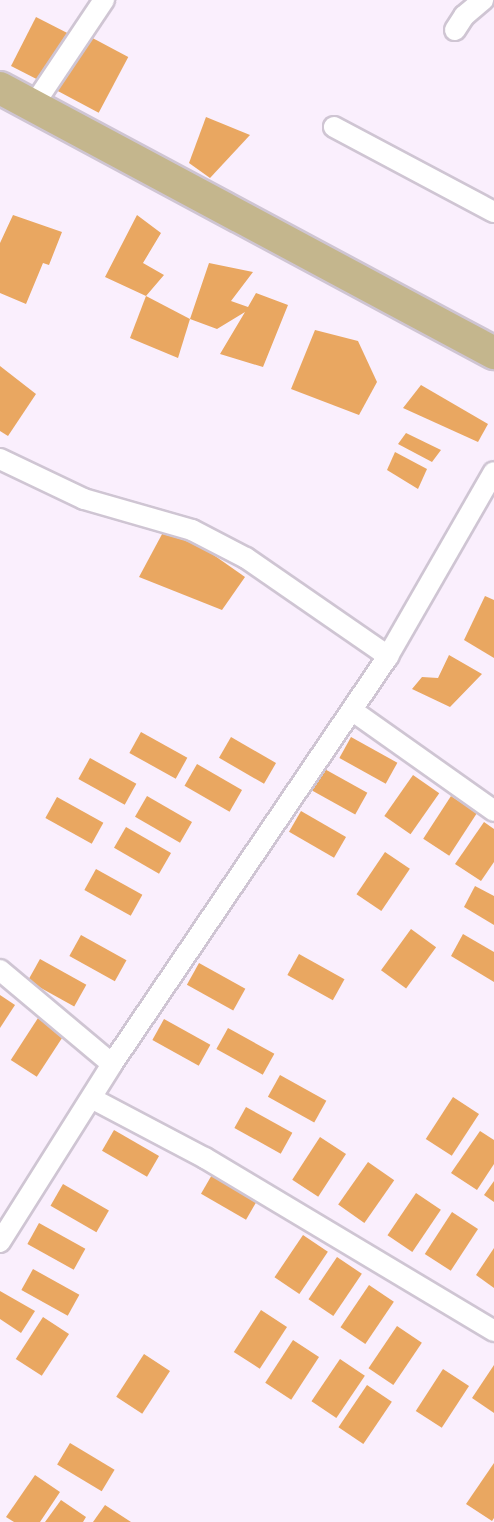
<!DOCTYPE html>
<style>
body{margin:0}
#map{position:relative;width:494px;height:1522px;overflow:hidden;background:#faeffd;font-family:"DM Sans",sans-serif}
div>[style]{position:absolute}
.building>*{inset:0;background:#e9a761;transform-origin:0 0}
.roads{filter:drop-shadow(2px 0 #cfc5d3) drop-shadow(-2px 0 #cfc5d3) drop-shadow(0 2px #cfc5d3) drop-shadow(0 -2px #cfc5d3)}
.street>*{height:20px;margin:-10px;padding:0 10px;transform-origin:10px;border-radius:10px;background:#fff}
.primary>*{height:32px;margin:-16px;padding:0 16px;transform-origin:16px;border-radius:16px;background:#c4b68d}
span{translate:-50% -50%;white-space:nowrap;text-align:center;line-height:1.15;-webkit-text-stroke:4.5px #fff;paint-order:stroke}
</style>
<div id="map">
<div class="building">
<div style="left:36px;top:17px;width:39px;height:55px;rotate:27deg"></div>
<div style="left:85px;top:34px;width:49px;height:63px;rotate:28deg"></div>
<div style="clip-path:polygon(206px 117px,250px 135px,210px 178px,189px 163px)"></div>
<div style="clip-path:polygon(13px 215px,62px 232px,49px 265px,43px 263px,26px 304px,0 293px,0 243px)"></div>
<div style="clip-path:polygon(137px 215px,161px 233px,143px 263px,164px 275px,146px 296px,105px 277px)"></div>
<div style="clip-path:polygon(209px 263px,253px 272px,231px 301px,248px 307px,256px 293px,288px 305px,263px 367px,220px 354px,245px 312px,217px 329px,190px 319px)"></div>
<div style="clip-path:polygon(146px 296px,190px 319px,178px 358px,130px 338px)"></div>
<div style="clip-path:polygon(315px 330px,358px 341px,377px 382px,359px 415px,291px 389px)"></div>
<div style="clip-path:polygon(0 366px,36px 394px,8px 436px,0 431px)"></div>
<div style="clip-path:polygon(421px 385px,488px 424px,478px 442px,403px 408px)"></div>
<div style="clip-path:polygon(406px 433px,441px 450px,432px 462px,398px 444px)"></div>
<div style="clip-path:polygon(395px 452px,427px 469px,418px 489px,387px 470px)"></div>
<div style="clip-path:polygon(168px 523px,245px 577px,222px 610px,139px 577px)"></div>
<div style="clip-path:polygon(485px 596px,494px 600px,494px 658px,464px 640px)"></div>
<div style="clip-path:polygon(449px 655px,482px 674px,450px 707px,412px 689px,422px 677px,438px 678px)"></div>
<div style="left:141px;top:732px;width:53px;height:24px;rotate:29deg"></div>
<div style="left:231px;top:737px;width:52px;height:24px;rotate:30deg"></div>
<div style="left:351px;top:737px;width:53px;height:24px;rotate:29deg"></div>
<div style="left:90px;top:758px;width:53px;height:24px;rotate:29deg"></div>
<div style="left:197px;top:764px;width:52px;height:25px;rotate:30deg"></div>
<div style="left:321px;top:767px;width:53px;height:25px;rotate:29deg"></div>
<div style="left:413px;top:775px;width:32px;height:50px;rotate:35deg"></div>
<div style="left:147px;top:796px;width:52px;height:24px;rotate:30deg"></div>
<div style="left:451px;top:796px;width:31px;height:51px;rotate:33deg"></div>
<div style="left:57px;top:797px;width:53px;height:24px;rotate:29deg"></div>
<div style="left:301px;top:811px;width:52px;height:24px;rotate:30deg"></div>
<div style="clip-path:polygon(484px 822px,494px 829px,494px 862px,481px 881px,455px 864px)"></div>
<div style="left:126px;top:827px;width:52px;height:24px;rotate:30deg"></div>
<div style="left:385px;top:852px;width:30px;height:51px;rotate:34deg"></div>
<div style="left:96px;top:869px;width:53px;height:24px;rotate:29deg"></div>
<div style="clip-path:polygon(475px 886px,494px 896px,494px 925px,464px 907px)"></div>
<div style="left:411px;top:929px;width:31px;height:51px;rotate:36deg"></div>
<div style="clip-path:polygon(463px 934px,494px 952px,494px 982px,451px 956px)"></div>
<div style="left:81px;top:935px;width:52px;height:24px;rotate:29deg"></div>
<div style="left:299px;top:954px;width:52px;height:24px;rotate:29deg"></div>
<div style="left:40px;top:959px;width:53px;height:25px;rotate:29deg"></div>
<div style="left:199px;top:963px;width:53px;height:25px;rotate:29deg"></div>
<div style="clip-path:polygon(0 995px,15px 1005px,0 1028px)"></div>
<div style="left:38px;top:1018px;width:31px;height:50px;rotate:33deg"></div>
<div style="left:164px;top:1019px;width:53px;height:24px;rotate:29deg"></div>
<div style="left:228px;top:1028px;width:53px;height:24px;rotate:29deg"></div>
<div style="left:280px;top:1075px;width:53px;height:25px;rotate:29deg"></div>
<div style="left:453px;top:1097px;width:31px;height:50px;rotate:33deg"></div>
<div style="left:246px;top:1107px;width:53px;height:24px;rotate:29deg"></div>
<div style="left:114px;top:1130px;width:52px;height:24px;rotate:30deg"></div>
<div style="clip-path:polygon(480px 1131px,494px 1140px,494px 1164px,477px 1190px,451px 1173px)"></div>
<div style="left:320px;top:1137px;width:31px;height:51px;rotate:33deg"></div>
<div style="left:368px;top:1162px;width:32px;height:52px;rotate:35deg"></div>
<div style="left:213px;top:1173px;width:52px;height:24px;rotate:30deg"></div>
<div style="clip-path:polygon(494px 1181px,494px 1202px,484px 1195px)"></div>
<div style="left:63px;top:1184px;width:53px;height:25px;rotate:30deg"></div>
<div style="left:416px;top:1193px;width:30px;height:51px;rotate:34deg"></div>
<div style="left:452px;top:1212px;width:31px;height:50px;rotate:33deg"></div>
<div style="left:39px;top:1223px;width:53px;height:24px;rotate:29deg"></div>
<div style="left:303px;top:1235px;width:30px;height:51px;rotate:34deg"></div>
<div style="clip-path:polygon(494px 1248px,494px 1288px,476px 1275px)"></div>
<div style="left:337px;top:1257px;width:30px;height:51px;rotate:34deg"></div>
<div style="left:33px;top:1269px;width:53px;height:24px;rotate:29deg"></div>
<div style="left:369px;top:1285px;width:30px;height:51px;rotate:34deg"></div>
<div style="clip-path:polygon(0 1291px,35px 1311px,21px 1333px,0 1319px)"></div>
<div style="left:261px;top:1310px;width:31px;height:50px;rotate:33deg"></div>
<div style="left:43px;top:1317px;width:31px;height:50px;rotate:33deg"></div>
<div style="left:397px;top:1326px;width:30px;height:51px;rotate:34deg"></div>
<div style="left:293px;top:1340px;width:31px;height:51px;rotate:33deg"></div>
<div style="left:144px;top:1354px;width:31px;height:51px;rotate:33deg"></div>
<div style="left:340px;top:1359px;width:30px;height:51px;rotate:34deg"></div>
<div style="clip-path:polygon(494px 1365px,494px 1413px,472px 1398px)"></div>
<div style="left:443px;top:1369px;width:31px;height:50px;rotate:33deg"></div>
<div style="left:367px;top:1385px;width:30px;height:51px;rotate:34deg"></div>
<div style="left:70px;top:1443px;width:52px;height:25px;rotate:31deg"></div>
<div style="clip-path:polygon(494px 1463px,494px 1518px,492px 1521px,466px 1504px)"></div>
<div style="clip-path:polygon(35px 1475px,60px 1492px,40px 1522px,14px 1522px,6px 1517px)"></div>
<div style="clip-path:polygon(61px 1500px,86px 1517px,83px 1522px,45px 1522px)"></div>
<div style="clip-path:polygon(105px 1505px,131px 1522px,93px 1522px)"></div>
</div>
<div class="roads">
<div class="street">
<div style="left:455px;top:30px;width:17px;rotate:-57deg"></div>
<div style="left:464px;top:16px;width:25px;rotate:-40deg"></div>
<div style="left:33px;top:106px;width:128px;rotate:-56.2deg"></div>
<div style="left:334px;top:127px;width:181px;rotate:28deg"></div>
<div style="left:0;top:459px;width:93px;rotate:25.5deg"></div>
<div style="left:84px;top:499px;width:112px;rotate:16deg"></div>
<div style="left:192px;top:530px;width:61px;rotate:27.4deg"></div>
<div style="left:246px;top:558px;width:173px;rotate:34.6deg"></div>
<div style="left:353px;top:711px;width:173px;rotate:35.3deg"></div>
<div style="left:0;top:970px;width:146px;rotate:40deg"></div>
<div style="left:93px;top:1099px;width:127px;rotate:27.8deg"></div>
<div style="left:205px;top:1158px;width:337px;rotate:30.9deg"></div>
<div style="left:0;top:1242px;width:210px;rotate:-57.8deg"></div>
<div style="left:112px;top:1064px;width:493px;rotate:-55.9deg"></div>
<div style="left:388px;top:656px;width:212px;rotate:-60.1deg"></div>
</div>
<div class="primary">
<div style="left:0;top:88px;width:561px;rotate:28.21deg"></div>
</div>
</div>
</div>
